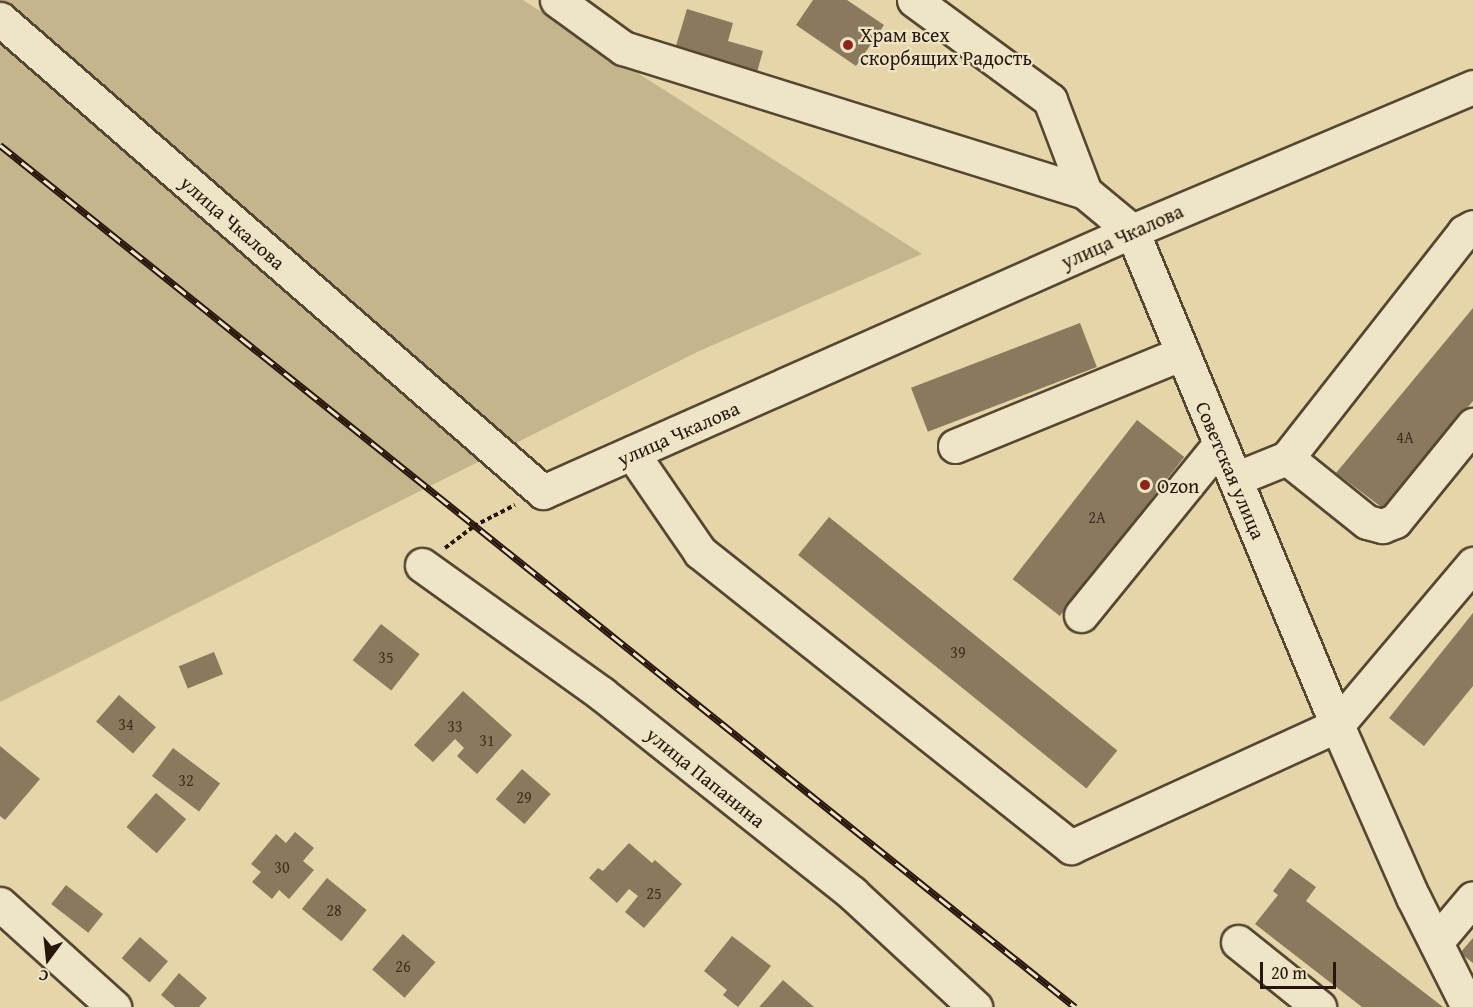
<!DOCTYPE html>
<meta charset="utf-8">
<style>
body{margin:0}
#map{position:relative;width:1473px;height:1007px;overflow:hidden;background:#e5d5a8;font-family:"Gentium Book Plus",serif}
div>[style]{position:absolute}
.green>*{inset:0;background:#c5b58d}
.building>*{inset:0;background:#8a795c;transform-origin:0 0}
.path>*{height:4px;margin-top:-2px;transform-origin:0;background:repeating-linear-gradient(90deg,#271609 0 4.5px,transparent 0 7.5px)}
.roads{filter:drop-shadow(2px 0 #564631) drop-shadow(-2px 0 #564631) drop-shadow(0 2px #564631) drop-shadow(0 -2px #564631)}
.minor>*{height:33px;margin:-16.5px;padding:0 16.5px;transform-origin:16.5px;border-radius:16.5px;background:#eee4c6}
.rail>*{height:7px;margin-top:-3.5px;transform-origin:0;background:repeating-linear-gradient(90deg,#eee4c6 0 14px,#271609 0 28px);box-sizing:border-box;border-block:2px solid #271609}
.dots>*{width:16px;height:16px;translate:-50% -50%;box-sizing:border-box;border:3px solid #eee4c6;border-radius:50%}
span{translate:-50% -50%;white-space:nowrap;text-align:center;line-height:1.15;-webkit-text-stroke:4.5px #eee4c6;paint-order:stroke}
.number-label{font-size:16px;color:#402f1e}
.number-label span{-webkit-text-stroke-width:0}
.poi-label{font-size:20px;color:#271609}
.left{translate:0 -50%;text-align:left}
.street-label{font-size:20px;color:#271609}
.north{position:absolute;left:18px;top:929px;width:60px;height:60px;-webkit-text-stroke:4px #eee4c6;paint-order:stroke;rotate:195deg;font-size:16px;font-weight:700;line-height:24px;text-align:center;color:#271609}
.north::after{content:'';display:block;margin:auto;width:21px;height:27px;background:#271609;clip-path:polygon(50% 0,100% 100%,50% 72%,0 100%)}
.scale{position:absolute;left:1260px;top:962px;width:76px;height:27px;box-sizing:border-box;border:3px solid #271609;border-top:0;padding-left:8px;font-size:18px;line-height:21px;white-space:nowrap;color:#271609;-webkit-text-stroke:4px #eee4c6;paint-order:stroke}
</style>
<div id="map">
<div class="green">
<div style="clip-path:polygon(0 0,523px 0,922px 254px,697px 352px,0 702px)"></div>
</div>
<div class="building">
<div style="clip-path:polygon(813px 0,847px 0,884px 25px,856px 66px,796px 25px)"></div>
<div style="clip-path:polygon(687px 9px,733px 23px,728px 41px,763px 51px,757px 72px,675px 49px)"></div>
<div style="clip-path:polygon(1473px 308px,1473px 401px,1384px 509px,1336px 473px)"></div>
<div style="left:1080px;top:323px;width:47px;height:181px;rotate:69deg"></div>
<div style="left:1137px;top:420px;width:60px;height:202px;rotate:38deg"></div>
<div style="left:829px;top:517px;width:371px;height:49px;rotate:39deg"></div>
<div style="clip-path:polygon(1473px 613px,1473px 686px,1424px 746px,1389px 718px)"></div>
<div style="left:381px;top:624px;width:49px;height:46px;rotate:38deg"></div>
<div style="left:214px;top:652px;width:24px;height:38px;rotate:68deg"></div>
<div style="clip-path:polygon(463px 691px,512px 735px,477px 774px,457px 756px,464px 748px,455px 739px,433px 762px,414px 745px)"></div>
<div style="left:119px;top:695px;width:49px;height:35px;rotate:41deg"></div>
<div style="clip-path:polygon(0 746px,40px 779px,5px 820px,0 816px)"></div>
<div style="left:173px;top:748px;width:59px;height:35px;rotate:37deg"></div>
<div style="left:522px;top:769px;width:38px;height:40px;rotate:41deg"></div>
<div style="left:156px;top:793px;width:40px;height:45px;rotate:41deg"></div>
<div style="clip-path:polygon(295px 832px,314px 848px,303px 861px,314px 870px,289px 899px,279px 890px,272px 899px,252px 882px,261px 872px,251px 864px,276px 834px,286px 843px)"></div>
<div style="clip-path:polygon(629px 843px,652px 863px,655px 860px,682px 884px,644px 928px,625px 912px,638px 896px,629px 889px,617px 903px,589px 878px,598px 868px,603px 871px)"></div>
<div style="clip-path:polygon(1290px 868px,1316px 887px,1306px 901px,1443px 1007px,1362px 1007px,1255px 924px,1278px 895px,1273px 891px)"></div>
<div style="left:327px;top:878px;width:51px;height:40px;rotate:39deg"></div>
<div style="left:66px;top:885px;width:47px;height:24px;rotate:38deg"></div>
<div style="left:403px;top:934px;width:43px;height:47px;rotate:41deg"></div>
<div style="clip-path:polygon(732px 936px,771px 966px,738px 1007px,723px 995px,727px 990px,704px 971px)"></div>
<div style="left:140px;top:937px;width:37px;height:28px;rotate:41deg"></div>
<div style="clip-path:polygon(1473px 938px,1473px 963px,1460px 953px)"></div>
<div style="clip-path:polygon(179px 973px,207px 998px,199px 1007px,175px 1007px,161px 995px)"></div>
<div style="clip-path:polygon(783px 980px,814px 1007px,759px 1007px)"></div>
</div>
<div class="path">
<div style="left:445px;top:548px;width:36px;rotate:-37deg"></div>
<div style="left:474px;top:526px;width:46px;rotate:-27.1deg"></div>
</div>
<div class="roads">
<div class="minor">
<div style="left:557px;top:0;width:82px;rotate:36deg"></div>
<div style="left:623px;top:48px;width:484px;rotate:17.3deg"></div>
<div style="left:914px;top:0;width:169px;rotate:36.3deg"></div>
<div style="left:1050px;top:100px;width:98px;rotate:69.2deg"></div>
<div style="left:1085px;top:192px;width:61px;rotate:39.7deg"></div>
<div style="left:1132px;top:231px;width:535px;rotate:67.46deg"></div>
<div style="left:1337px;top:725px;width:188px;rotate:66.2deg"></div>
<div style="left:1413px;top:897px;width:123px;rotate:63.4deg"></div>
<div style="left:0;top:19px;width:720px;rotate:41.06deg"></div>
<div style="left:543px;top:492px;width:644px;rotate:-23.9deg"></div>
<div style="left:1132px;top:231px;width:370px;rotate:-22.9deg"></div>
<div style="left:955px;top:446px;width:246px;rotate:-22.2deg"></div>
<div style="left:632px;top:453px;width:120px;rotate:55.5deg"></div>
<div style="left:700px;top:552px;width:474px;rotate:38.5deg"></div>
<div style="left:1071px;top:847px;width:293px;rotate:-24.6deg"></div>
<div style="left:1337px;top:725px;width:211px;rotate:-49.8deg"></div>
<div style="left:1287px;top:458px;width:102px;rotate:38.7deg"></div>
<div style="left:1367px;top:522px;width:16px;rotate:15deg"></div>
<div style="left:1382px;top:526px;width:14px;rotate:-21deg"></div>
<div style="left:1395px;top:521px;width:124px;rotate:-50.9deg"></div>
<div style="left:1235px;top:479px;width:56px;rotate:-22deg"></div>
<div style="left:1287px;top:458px;width:287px;rotate:-51.9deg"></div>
<div style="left:1464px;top:232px;width:10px;rotate:-29deg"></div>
<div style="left:422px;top:565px;width:221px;rotate:35.6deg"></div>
<div style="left:602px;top:694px;width:320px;rotate:38.5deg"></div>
<div style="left:852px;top:893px;width:168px;rotate:42.8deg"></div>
<div style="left:1081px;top:615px;width:220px;rotate:-50.9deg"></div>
<div style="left:0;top:904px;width:154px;rotate:42.1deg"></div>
<div style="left:1238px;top:942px;width:104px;rotate:38.7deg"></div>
<div style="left:1436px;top:942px;width:57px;rotate:-49.9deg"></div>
</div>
</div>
<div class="rail">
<div style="left:0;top:145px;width:1378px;rotate:38.72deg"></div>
</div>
<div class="dots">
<div style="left:848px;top:45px;background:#8f2418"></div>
<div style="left:1145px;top:485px;background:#8f2418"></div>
</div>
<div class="number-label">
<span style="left:1405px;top:437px">4А</span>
<span style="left:1097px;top:517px">2А</span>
<span style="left:958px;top:652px">39</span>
<span style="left:386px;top:657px">35</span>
<span style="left:126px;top:724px">34</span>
<span style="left:455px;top:726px">33</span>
<span style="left:487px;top:740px">31</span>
<span style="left:186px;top:780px">32</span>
<span style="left:524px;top:797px">29</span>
<span style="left:282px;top:867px">30</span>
<span style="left:654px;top:893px">25</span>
<span style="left:334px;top:910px">28</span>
<span style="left:403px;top:966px">26</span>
</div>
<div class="poi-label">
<span class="left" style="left:860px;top:46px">Храм всех<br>скорбящих Радость</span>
<span class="left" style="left:1157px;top:485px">Ozon</span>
</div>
<div class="street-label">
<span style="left:233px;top:222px;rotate:41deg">улица Чкалова</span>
<span style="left:1122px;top:236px;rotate:-24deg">улица Чкалова</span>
<span style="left:678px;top:433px;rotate:-24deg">улица Чкалова</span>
<span style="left:1231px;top:470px;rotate:67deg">Советская улица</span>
<span style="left:706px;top:777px;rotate:39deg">улица Папанина</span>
</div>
<div class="north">С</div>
<div class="scale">20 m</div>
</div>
